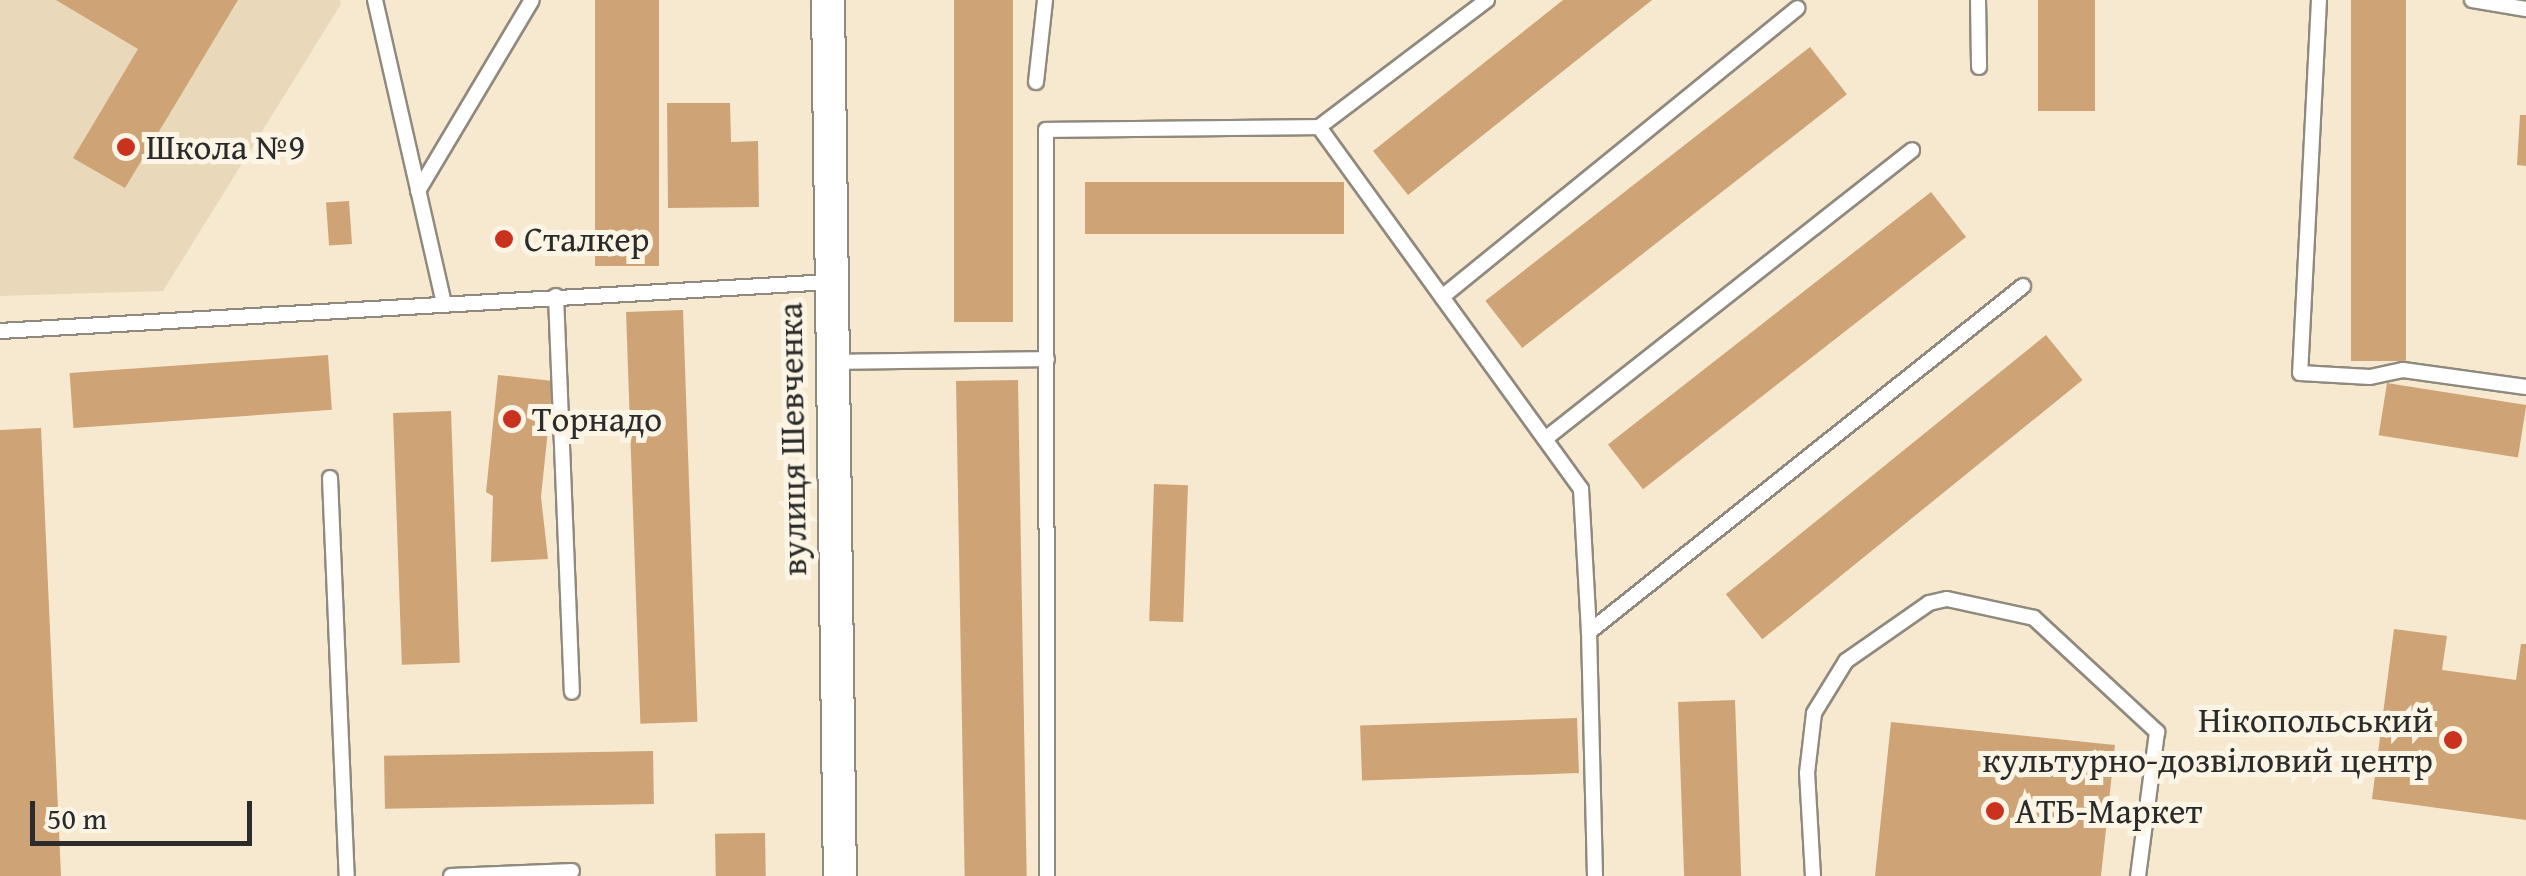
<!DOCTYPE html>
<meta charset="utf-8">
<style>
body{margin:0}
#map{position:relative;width:2526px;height:876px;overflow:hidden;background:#f6e9d0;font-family:"Gentium Book Plus",serif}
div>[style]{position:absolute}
.built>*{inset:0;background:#ead8ba}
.building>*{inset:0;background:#cea375;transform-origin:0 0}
.roads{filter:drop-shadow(2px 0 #908a7e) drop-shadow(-2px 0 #908a7e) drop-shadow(0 2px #908a7e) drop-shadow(0 -2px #908a7e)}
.service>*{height:14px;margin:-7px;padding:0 7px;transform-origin:7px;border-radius:7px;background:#fff}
.tertiary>*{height:32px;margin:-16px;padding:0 16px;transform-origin:16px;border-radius:16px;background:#fff}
.dots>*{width:28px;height:28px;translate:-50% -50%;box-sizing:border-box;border:5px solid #fcf5e5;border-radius:50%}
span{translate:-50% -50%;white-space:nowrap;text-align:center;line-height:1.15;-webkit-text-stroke:10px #fcf5e5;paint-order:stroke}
.poi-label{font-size:35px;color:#2b2b2b}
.left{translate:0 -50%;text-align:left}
.right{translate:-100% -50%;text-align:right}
.street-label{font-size:35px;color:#2b2b2b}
.scale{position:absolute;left:30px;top:801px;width:222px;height:45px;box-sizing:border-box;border:5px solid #2b2b2b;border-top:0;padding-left:12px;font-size:30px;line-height:35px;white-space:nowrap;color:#2b2b2b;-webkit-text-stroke:8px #fcf5e5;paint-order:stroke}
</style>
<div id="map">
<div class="built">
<div style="clip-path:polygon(0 0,340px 0,341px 4px,163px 291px,0 296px)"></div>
</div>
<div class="building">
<div style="clip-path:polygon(56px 0,238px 0,125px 188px,73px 158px,138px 49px)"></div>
<div style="left:595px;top:0;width:64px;height:266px"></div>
<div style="left:954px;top:0;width:59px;height:322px"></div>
<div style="clip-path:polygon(1563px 0,1652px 0,1408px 195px,1373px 151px)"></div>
<div style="left:2038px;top:0;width:57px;height:111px"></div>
<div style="left:2351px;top:0;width:55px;height:361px"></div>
<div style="left:1810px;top:47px;width:60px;height:412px;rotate:52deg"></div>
<div style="clip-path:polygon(667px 103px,730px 103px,731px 142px,758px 141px,759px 207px,668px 208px)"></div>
<div style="clip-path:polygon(2520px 115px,2526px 115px,2526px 166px,2517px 165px)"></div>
<div style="left:1085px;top:182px;width:259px;height:52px"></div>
<div style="left:1931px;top:192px;width:57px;height:410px;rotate:52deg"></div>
<div style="left:349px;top:201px;width:43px;height:23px;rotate:86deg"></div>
<div style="left:683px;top:310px;width:412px;height:57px;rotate:88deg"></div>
<div style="left:2046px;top:335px;width:58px;height:412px;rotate:51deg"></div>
<div style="left:328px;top:355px;width:55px;height:259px;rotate:86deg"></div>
<div style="clip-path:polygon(498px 375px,553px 381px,541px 497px,548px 559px,491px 562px,493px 496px,486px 492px)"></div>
<div style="left:1018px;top:380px;width:496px;height:62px;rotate:89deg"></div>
<div style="left:2387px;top:383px;width:141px;height:53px;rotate:9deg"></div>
<div style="left:451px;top:411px;width:252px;height:58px;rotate:88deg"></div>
<div style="clip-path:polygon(41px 428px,61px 876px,0 876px,0 430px)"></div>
<div style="left:1154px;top:484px;width:34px;height:137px;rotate:2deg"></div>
<div style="clip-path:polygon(2394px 629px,2447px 636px,2442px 670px,2516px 680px,2521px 644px,2526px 644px,2526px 820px,2372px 799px)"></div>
<div style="left:1735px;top:700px;width:176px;height:57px;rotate:88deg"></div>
<div style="left:1577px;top:718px;width:55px;height:217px;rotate:88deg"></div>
<div style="clip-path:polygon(1891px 722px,2115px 745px,2101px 876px,1875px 876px)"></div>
<div style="left:653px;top:751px;width:53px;height:269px;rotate:89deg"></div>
<div style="left:765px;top:833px;width:43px;height:50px;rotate:89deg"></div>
</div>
<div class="roads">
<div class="service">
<div style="left:375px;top:0;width:311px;rotate:77.2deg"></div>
<div style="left:1487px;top:0;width:211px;rotate:142.9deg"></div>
<div style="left:1319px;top:127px;width:447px;rotate:54.1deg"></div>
<div style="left:1581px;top:489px;width:143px;rotate:86.8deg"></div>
<div style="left:1978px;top:0;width:67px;rotate:89.1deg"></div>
<div style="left:2319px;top:0;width:373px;rotate:92.9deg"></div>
<div style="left:2300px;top:373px;width:70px;rotate:3.3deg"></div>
<div style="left:2370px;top:377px;width:34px;rotate:-12deg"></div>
<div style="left:2403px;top:370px;width:124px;rotate:7.9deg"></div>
<div style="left:2472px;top:0;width:55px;rotate:9.5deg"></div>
<div style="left:1036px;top:82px;width:82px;rotate:-83.7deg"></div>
<div style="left:418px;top:191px;width:222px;rotate:-59.2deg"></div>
<div style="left:556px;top:296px;width:396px;rotate:87.7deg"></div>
<div style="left:1442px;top:297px;width:458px;rotate:-39.1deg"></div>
<div style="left:0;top:331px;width:831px;rotate:-3.38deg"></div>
<div style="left:833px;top:362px;width:214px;rotate:-0.8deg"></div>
<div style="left:1545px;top:439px;width:467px;rotate:-38.2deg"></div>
<div style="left:330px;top:478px;width:398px;rotate:87.6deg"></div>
<div style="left:451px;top:876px;width:121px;rotate:-2.4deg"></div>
<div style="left:1047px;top:876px;width:746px;rotate:-90.08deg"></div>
<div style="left:1046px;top:130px;width:273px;rotate:-0.6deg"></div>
<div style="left:1595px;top:876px;width:244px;rotate:-91.4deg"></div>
<div style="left:1589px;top:632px;width:555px;rotate:-38.56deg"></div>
<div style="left:1813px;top:876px;width:103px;rotate:-93.3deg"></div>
<div style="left:1807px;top:773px;width:60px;rotate:-83.3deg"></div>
<div style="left:1814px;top:713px;width:61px;rotate:-58.4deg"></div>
<div style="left:1846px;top:661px;width:101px;rotate:-34.9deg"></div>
<div style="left:1929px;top:603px;width:18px;rotate:-13deg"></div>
<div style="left:1947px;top:599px;width:89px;rotate:12.3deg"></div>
<div style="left:2034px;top:618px;width:168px;rotate:42.8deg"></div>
<div style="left:2157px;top:732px;width:145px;rotate:97.5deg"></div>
</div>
<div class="tertiary">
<div style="left:828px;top:0;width:876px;rotate:89.22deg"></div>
</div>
</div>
<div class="dots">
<div style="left:126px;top:147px;background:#c8321e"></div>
<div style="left:504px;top:239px;background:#c8321e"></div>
<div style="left:512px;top:419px;background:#c8321e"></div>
<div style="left:2453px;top:740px;background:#c8321e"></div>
<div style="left:1995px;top:811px;background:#c8321e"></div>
</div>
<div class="poi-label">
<span class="left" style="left:146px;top:147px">Школа №9</span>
<span class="left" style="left:524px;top:239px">Сталкер</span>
<span class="left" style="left:532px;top:419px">Торнадо</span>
<span class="right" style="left:2433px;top:740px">Нікопольський<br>культурно-дозвіловий центр</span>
<span class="left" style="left:2015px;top:811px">АТБ-Маркет</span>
</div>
<div class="street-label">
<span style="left:792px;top:439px;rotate:-91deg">вулиця Шевченка</span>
</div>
<div class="scale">50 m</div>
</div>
